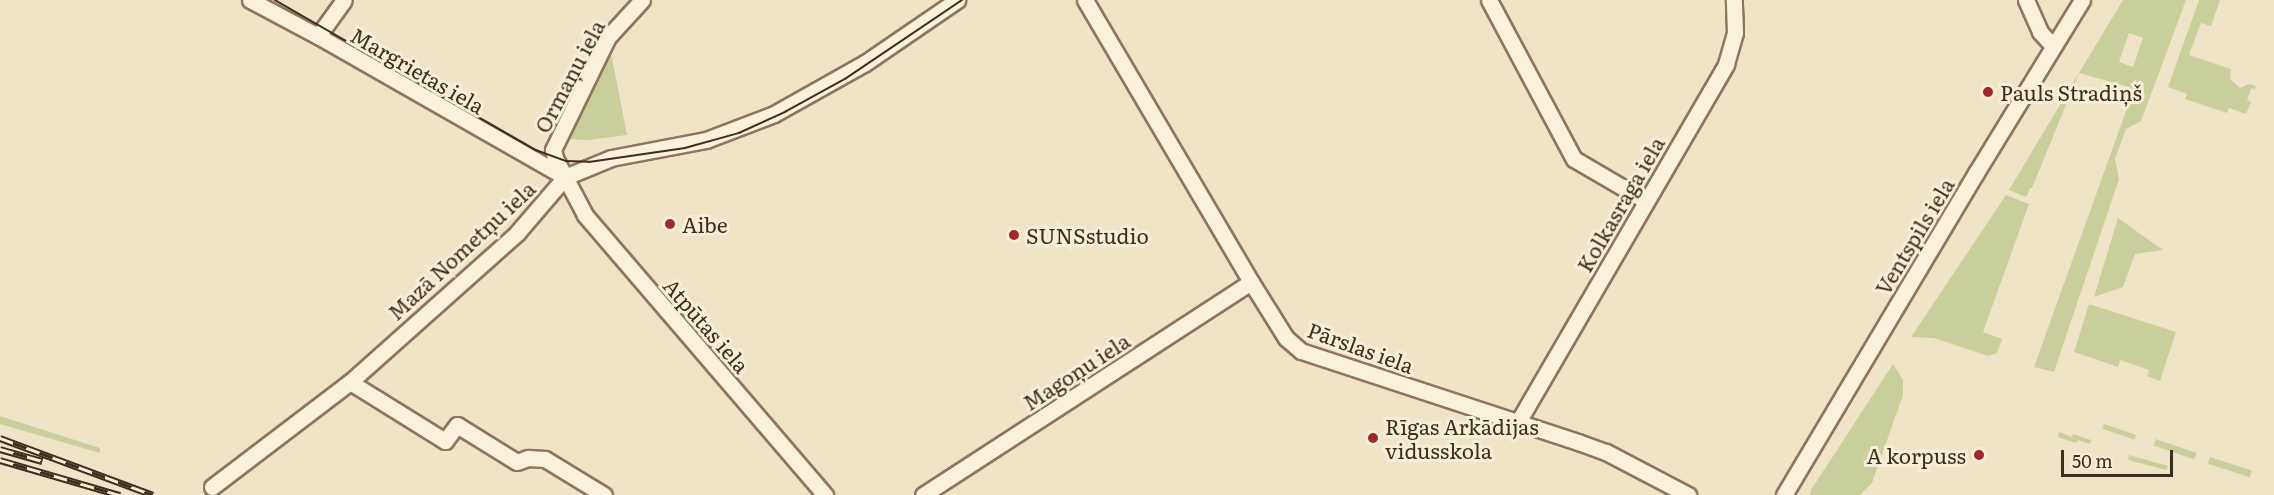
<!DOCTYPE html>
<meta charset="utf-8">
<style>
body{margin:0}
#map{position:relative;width:2274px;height:495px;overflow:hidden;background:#f0e4c8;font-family:Literata,serif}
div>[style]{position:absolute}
.green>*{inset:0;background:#c9cf9b;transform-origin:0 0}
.roads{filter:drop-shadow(2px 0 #8d765c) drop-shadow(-2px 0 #8d765c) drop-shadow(0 2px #8d765c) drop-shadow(0 -2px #8d765c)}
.minor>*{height:15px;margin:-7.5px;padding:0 7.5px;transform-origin:7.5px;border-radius:7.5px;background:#faf1dc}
.tram>*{height:1.5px;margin:-0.75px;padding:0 0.75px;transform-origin:0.75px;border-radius:0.75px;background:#3d2e20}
.rail>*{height:7px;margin-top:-3.5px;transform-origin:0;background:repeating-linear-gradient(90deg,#f7eed8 0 14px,#3d2e20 0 28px);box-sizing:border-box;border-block:2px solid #3d2e20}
.dots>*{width:16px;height:16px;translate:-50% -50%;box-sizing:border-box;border:3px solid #f7eed8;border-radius:50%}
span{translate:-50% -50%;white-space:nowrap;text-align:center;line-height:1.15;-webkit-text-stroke:6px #f7eed8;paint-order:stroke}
.street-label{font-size:21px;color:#3d2e20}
.poi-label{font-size:21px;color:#3d2e20}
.left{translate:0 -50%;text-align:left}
.right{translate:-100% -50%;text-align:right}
.scale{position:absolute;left:2061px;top:450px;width:112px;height:27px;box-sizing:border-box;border:3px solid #3d2e20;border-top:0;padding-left:8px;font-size:18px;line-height:21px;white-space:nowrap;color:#3d2e20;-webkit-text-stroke:4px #f7eed8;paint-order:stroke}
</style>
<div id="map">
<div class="green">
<div style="clip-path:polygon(evenodd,2123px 0,2186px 0,2141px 121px,2126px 129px,2115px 159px,2119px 179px,2054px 372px,2034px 367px,2130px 100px,2129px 87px,2079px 73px,2032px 188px,2030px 188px,2026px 197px,2009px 190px,2079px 73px,2123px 0,2129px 33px,2143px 38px,2133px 67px,2119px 62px,2129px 33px)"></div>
<div style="clip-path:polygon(2199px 0,2220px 0,2211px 26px,2201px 23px,2189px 55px,2231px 69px,2230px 79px,2240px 88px,2249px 84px,2256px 86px,2255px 89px,2251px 88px,2247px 100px,2251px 102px,2246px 114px,2229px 108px,2227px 113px,2185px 99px,2187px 94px,2168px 87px)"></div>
<div style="clip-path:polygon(611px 53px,627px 135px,588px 140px,566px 139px)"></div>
<div style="clip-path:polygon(2006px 195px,2029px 204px,1983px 332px,2002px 339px,1997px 353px,1988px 356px,1934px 338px,1911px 337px)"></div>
<div style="clip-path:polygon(2118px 218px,2163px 250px,2135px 254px,2123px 287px,2094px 297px)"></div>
<div style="clip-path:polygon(2089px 304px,2176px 332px,2160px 381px,2147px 376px,2149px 370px,2120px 360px,2118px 367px,2074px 352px)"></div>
<div style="clip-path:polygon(1893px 364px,1903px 380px,1903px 395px,1872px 483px,1860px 495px,1810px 495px,1811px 490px)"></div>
<div style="clip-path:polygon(0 416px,100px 448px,100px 453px,0 424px)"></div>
<div style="left:2104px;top:424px;width:34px;height:5px;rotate:19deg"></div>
<div style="clip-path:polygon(2059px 432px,2072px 437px,2073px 434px,2091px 440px,2090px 444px,2078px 440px,2076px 443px,2058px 437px)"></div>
<div style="left:2156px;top:439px;width:43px;height:7px;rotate:19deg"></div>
<div style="clip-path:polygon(2129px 455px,2168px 466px,2166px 470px,2128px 460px)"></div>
<div style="left:2210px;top:457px;width:44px;height:7px;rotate:18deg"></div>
</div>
<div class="roads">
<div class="minor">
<div style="left:250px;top:0;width:77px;rotate:27.9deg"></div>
<div style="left:318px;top:36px;width:284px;rotate:29.7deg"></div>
<div style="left:642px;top:0;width:50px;rotate:132.6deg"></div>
<div style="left:608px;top:37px;width:126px;rotate:116deg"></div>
<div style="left:553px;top:150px;width:8px;rotate:76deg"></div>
<div style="left:555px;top:158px;width:64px;rotate:62.2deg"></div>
<div style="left:585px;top:215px;width:369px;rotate:49.4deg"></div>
<div style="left:1085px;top:0;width:327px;rotate:59.5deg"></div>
<div style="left:1251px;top:282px;width:66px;rotate:58deg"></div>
<div style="left:1286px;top:338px;width:20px;rotate:41deg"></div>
<div style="left:1301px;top:351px;width:292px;rotate:18.2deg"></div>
<div style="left:1578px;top:442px;width:30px;rotate:20deg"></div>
<div style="left:1606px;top:452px;width:93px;rotate:27.7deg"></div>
<div style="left:1489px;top:0;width:180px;rotate:61.9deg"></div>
<div style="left:1574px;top:159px;width:83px;rotate:30.3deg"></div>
<div style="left:2026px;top:0;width:35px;rotate:66deg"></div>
<div style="left:2040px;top:32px;width:19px;rotate:47deg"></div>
<div style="left:318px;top:36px;width:44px;rotate:-54.2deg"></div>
<div style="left:350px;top:382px;width:112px;rotate:31.8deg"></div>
<div style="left:445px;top:441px;width:20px;rotate:-53deg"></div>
<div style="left:457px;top:425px;width:70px;rotate:31.7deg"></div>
<div style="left:517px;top:462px;width:12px;rotate:-20deg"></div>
<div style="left:528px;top:458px;width:17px;rotate:3deg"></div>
<div style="left:545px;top:459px;width:69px;rotate:31.4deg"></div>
<div style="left:1518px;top:422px;width:414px;rotate:-59.8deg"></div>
<div style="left:1726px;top:64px;width:32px;rotate:-74deg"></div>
<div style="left:1735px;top:33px;width:33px;rotate:-92deg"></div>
<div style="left:212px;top:487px;width:173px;rotate:-37.3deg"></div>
<div style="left:350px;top:382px;width:224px;rotate:-41.7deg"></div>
<div style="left:517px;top:233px;width:74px;rotate:-49.4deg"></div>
<div style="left:565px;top:177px;width:50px;rotate:-22.4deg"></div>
<div style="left:611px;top:158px;width:97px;rotate:-10.7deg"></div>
<div style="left:706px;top:140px;width:73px;rotate:-20.9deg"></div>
<div style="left:774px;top:114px;width:104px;rotate:-29.3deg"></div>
<div style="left:865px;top:63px;width:112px;rotate:-34.4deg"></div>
<div style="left:923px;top:495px;width:391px;rotate:-33deg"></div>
<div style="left:1784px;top:495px;width:375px;rotate:-59.2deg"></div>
<div style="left:1976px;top:173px;width:203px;rotate:-58.5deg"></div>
</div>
</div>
<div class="tram">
<div style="left:275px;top:0;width:301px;rotate:29.9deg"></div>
<div style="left:536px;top:150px;width:32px;rotate:20deg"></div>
<div style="left:566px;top:161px;width:23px;rotate:2deg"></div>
<div style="left:589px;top:162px;width:97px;rotate:-8.3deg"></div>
<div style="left:685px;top:148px;width:56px;rotate:-15.5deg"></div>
<div style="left:739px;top:133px;width:51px;rotate:-24.5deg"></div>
<div style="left:785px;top:112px;width:68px;rotate:-28.8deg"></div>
<div style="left:845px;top:79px;width:141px;rotate:-34deg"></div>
</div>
<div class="rail">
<div style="left:0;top:438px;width:163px;rotate:20.4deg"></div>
<div style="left:0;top:449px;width:44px;rotate:15.9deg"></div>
<div style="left:0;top:460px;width:125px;rotate:16.3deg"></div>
</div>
<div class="dots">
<div style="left:1988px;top:92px;background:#9e2a2b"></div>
<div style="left:670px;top:224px;background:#9e2a2b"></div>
<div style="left:1014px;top:235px;background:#9e2a2b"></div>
<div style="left:1373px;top:438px;background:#9e2a2b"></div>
<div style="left:1979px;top:455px;background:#9e2a2b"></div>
</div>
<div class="street-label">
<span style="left:418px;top:70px;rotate:30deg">Margrietas iela</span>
<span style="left:569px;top:76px;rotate:-62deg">Ormaņu iela</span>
<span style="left:1620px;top:204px;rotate:-60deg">Kolkasraga iela</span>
<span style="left:1914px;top:236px;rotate:-59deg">Ventspils iela</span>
<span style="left:461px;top:250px;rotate:-43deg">Mazā Nometņu iela</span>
<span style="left:707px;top:325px;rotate:49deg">Atpūtas iela</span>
<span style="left:1361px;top:347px;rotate:20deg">Pārslas iela</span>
<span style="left:1076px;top:371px;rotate:-33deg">Magoņu iela</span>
</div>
<div class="poi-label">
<span class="left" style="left:2000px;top:92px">Pauls Stradiņš</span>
<span class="left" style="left:682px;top:224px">Aibe</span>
<span class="left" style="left:1026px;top:235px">SUNSstudio</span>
<span class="left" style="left:1385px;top:438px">Rīgas Arkādijas<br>vidusskola</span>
<span class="right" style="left:1966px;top:455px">A korpuss</span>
</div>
<div class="scale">50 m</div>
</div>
